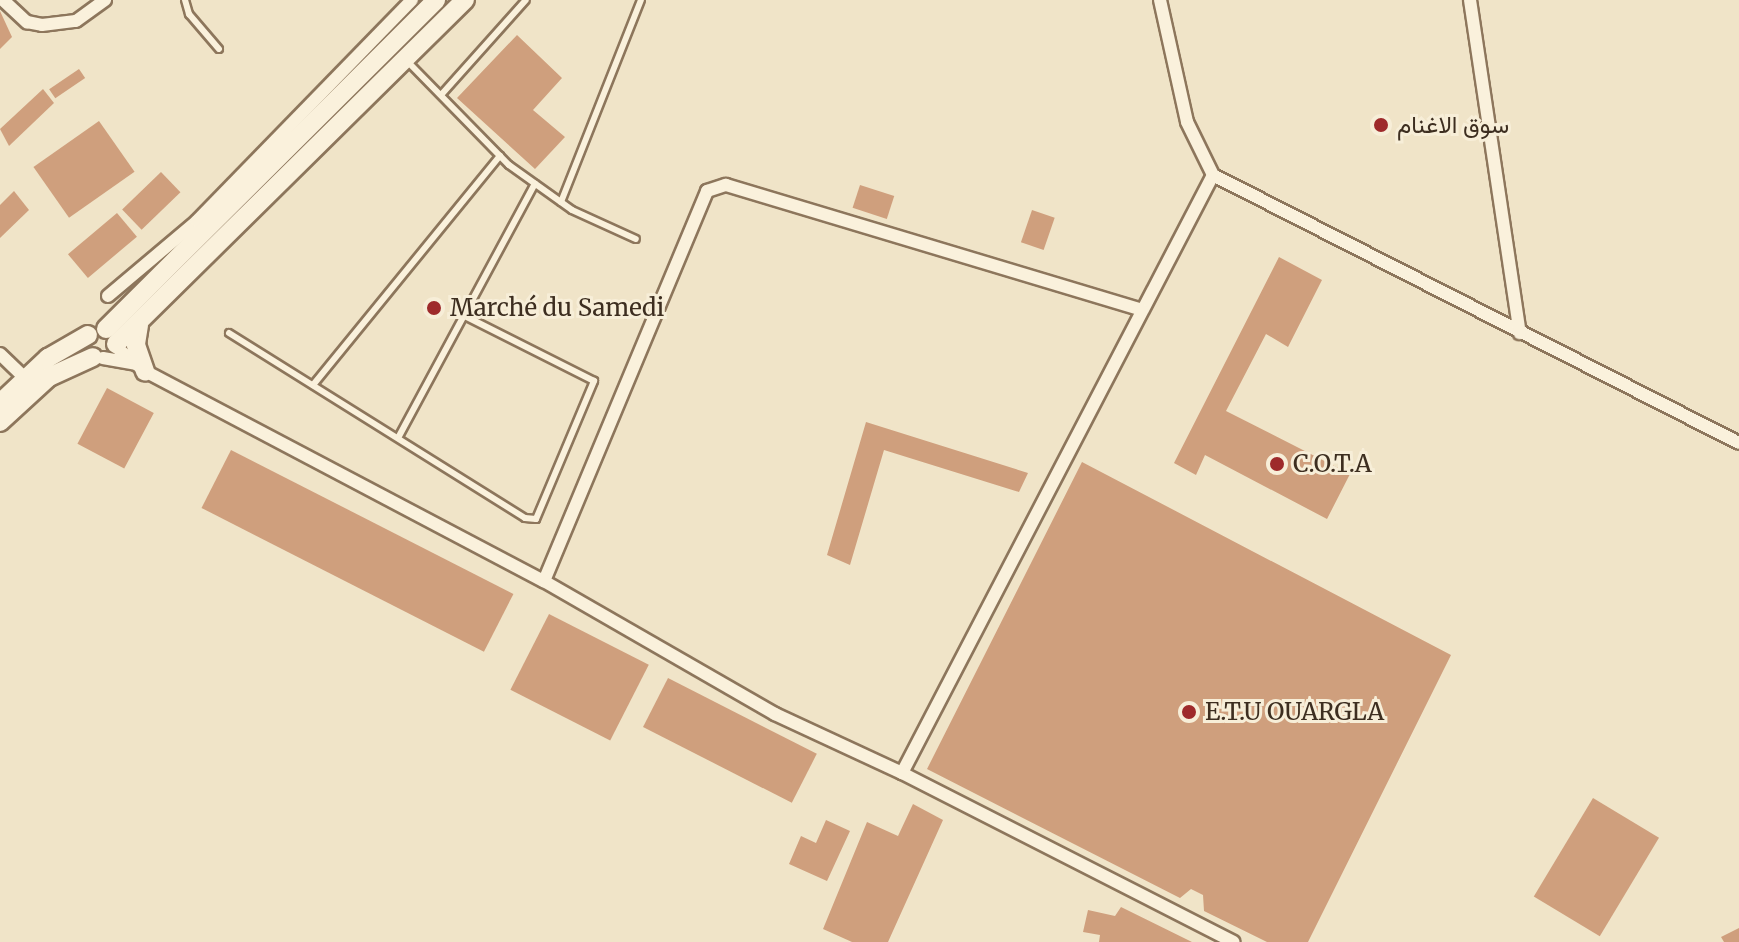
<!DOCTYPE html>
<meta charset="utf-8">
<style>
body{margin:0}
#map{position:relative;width:1739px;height:942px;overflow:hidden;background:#f0e4c8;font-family:Merriweather,Vazirmatn,serif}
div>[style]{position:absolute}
.building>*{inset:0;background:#cf9f7d;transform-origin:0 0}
.roads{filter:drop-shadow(2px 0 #8d765c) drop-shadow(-2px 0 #8d765c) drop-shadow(0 2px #8d765c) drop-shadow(0 -2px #8d765c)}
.lane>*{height:6px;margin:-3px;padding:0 3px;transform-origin:3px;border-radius:3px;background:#faf1dc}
.street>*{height:12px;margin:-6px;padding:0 6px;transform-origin:6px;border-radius:6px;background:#faf1dc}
.secondary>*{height:18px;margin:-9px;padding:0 9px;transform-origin:9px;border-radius:9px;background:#faf1dc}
.dots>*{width:22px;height:22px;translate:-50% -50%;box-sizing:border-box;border:4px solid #f7eed8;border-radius:50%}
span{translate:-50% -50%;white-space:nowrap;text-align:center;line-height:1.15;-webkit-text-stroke:6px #f7eed8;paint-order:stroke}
.poi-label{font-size:24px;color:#3d2e20}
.left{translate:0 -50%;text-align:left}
</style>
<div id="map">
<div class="building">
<div style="clip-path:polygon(0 11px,12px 37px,0 49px)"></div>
<div style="clip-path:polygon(517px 35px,562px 78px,533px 110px,565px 137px,535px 169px,457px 98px)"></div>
<div style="left:79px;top:69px;width:11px;height:36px;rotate:56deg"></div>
<div style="clip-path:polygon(43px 89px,54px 103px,9px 146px,0 129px)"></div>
<div style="left:99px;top:121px;width:62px;height:80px;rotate:55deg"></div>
<div style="left:161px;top:172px;width:28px;height:54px;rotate:46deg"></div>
<div style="left:860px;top:185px;width:36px;height:24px;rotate:18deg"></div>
<div style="clip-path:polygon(14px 191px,29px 210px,0 238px,0 205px)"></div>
<div style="left:1032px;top:210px;width:24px;height:34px;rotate:19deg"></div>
<div style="left:117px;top:213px;width:31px;height:64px;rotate:50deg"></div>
<div style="clip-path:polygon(1279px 257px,1322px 280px,1288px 347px,1266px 334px,1226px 411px,1350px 474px,1327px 519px,1205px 455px,1196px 475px,1174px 463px)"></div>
<div style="left:107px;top:388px;width:53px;height:63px;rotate:28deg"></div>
<div style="clip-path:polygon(866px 422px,1028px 473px,1019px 492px,884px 450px,850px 565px,827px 555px)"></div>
<div style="left:231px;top:450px;width:317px;height:65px;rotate:27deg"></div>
<div style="clip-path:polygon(1082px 462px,1451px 655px,1308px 942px,1267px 942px,1204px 911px,1203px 895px,1191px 889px,1180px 898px,927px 769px)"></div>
<div style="left:549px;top:614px;width:112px;height:85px;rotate:27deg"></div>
<div style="left:668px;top:678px;width:167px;height:55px;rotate:27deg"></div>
<div style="left:1593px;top:798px;width:77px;height:115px;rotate:31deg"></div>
<div style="clip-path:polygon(913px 804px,943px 820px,888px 942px,852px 942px,823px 929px,867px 822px,898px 836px)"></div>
<div style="clip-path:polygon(826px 820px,850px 831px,827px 881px,789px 864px,801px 836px,816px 843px)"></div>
<div style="clip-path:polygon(1121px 907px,1192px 942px,1099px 942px,1100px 935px,1083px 932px,1088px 910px,1115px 916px)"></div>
<div style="clip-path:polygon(1739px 928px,1739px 942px,1724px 942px,1721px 937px)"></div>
</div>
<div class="roads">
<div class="lane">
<div style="left:185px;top:0;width:15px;rotate:74deg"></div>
<div style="left:189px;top:14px;width:46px;rotate:49.4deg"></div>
<div style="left:408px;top:62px;width:144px;rotate:45.6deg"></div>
<div style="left:509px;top:165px;width:77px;rotate:35.5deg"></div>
<div style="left:572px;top:210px;width:70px;rotate:24.4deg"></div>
<div style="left:441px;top:95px;width:127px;rotate:-48.2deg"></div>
<div style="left:561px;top:202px;width:217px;rotate:-68.4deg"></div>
<div style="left:229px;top:333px;width:349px;rotate:32deg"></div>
<div style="left:525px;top:518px;width:11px;rotate:5deg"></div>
<div style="left:536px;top:519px;width:150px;rotate:-67.2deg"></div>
<div style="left:594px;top:381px;width:149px;rotate:-153.3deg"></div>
<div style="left:313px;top:385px;width:296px;rotate:-50.8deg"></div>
<div style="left:398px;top:438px;width:289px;rotate:-61.7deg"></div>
</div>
<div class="street">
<div style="left:3px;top:0;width:33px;rotate:43deg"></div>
<div style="left:27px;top:22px;width:15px;rotate:11deg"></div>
<div style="left:42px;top:25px;width:34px;rotate:-7deg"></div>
<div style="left:76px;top:21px;width:36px;rotate:-36deg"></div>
<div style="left:1160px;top:0;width:125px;rotate:77.5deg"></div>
<div style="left:1187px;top:122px;width:59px;rotate:63.9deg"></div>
<div style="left:1213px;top:175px;width:590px;rotate:27deg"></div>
<div style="left:1470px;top:0;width:337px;rotate:81.5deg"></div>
<div style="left:1213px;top:175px;width:674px;rotate:117.48deg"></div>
<div style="left:902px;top:773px;width:372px;rotate:27deg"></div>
<div style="left:108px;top:296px;width:116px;rotate:-40.1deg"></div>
<div style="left:197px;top:221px;width:308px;rotate:-45.8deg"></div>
<div style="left:116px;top:347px;width:38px;rotate:40deg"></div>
<div style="left:145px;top:371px;width:451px;rotate:27.8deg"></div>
<div style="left:0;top:354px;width:42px;rotate:44deg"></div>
<div style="left:103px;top:358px;width:36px;rotate:10deg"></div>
<div style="left:902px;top:773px;width:140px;rotate:-155.1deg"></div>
<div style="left:775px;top:714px;width:267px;rotate:-150.1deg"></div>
<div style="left:544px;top:581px;width:423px;rotate:-67.3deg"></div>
<div style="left:707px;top:191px;width:20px;rotate:-18deg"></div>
<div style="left:726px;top:185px;width:434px;rotate:16.7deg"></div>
</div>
<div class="secondary">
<div style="left:139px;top:325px;width:20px;rotate:99deg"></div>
<div style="left:136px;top:345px;width:28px;rotate:71deg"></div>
<div style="left:106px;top:329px;width:466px;rotate:-44.9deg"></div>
<div style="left:116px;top:344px;width:490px;rotate:-44.6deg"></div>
<div style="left:0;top:403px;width:66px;rotate:-43.2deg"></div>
<div style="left:48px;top:358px;width:46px;rotate:-29.9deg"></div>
<div style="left:0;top:422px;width:67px;rotate:-42.6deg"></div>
<div style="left:49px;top:377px;width:48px;rotate:-24.4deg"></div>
</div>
</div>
<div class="dots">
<div style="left:1381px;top:125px;background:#9e2a2b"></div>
<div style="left:434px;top:308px;background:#9e2a2b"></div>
<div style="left:1277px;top:464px;background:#9e2a2b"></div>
<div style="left:1189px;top:712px;background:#9e2a2b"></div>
</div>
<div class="poi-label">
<span class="left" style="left:1397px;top:125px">سوق الاغنام</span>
<span class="left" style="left:450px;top:308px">Marché du Samedi</span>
<span class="left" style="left:1293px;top:464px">C.O.T.A</span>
<span class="left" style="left:1205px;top:712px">E.T.U OUARGLA</span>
</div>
</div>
